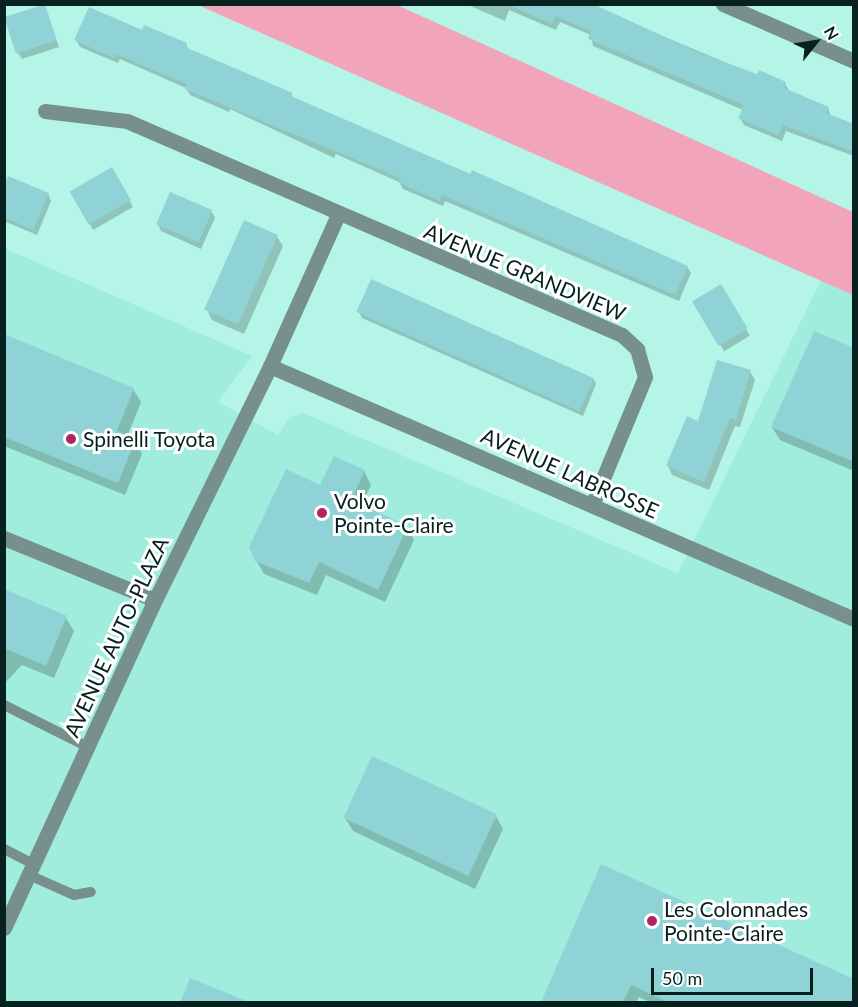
<!DOCTYPE html>
<style>
body{margin:0}
#map{position:relative;width:858px;height:1007px;overflow:hidden;background:#b4f5e8;font-family:Lato,sans-serif}
div>[style]{position:absolute}
.built>*{inset:0;background:#a0ecdd}
.green>*{inset:0;background:#f2a4ba}
.shadow>*{inset:0;background:#0003;transform-origin:0 0}
.building>*{inset:0;background:#90d3d7;transform-origin:0 0}
.service>*{height:10px;margin:-5px;padding:0 5px;transform-origin:5px;border-radius:5px;background:#77908b}
.minor>*{height:15px;margin:-7.5px;padding:0 7.5px;transform-origin:7.5px;border-radius:7.5px;background:#77908b}
.tertiary>*{height:15px;margin:-7.5px;padding:0 7.5px;transform-origin:7.5px;border-radius:7.5px;background:#77908b}
.dots>*{width:16px;height:16px;translate:-50% -50%;box-sizing:border-box;border:3px solid #fff;border-radius:50%}
span{translate:-50% -50%;white-space:nowrap;text-align:center;line-height:1.15;-webkit-text-stroke:6px #fff;paint-order:stroke}
.street-label{font-size:21px;color:#07221e}
.poi-label{font-size:21px;color:#07221e}
.left{translate:0 -50%;text-align:left}
.frame{position:absolute;inset:0;border:6px solid #07221e;pointer-events:none}
.north{position:absolute;left:786px;top:12px;width:60px;height:60px;-webkit-text-stroke:4px #fff;paint-order:stroke;rotate:60deg;font-size:16px;font-weight:700;line-height:24px;text-align:center;color:#07221e}
.north::after{content:'';display:block;margin:auto;width:21px;height:27px;background:#07221e;clip-path:polygon(50% 0,100% 100%,50% 72%,0 100%)}
.scale{position:absolute;left:651px;top:968px;width:162px;height:27px;box-sizing:border-box;border:3px solid #07221e;border-top:0;padding-left:8px;font-size:18px;line-height:21px;white-space:nowrap;color:#07221e;-webkit-text-stroke:4px #fff;paint-order:stroke}
</style>
<div id="map">
<div class="built">
<div style="clip-path:polygon(4px 248px,252px 356px,218px 402px,278px 435px,290px 417px,303px 413px,678px 573px,821px 280px,853px 295px,853px 1002px,5px 1002px)"></div>
</div>
<div class="green">
<div style="clip-path:polygon(198px 5px,397px 5px,853px 212px,853px 295px)"></div>
</div>
<div class="shadow">
<div style="clip-path:polygon(466px 4px,586px 4px,758px 76px,785px 83px,789px 91px,828px 108px,831px 117px,854px 126px,854px 156px,786px 131px,782px 141px,744px 125px,740px 118px,743px 110px,593px 46px,591px 35px,560px 22px,556px 30px,509px 10px,505px 21px)"></div>
<div style="clip-path:polygon(44px 5px,59px 47px,22px 59px,18px 53px)"></div>
<div style="clip-path:polygon(143px 32px,186px 44px,189px 51px,291px 94px,294px 99px,687px 267px,691px 273px,679px 301px,445px 201px,443px 206px,403px 189px,399px 182px,336px 154px,334px 158px,230px 109px,229px 112px,190px 95px,186px 88px,120px 59px,118px 63px,80px 47px,76px 40px)"></div>
<div style="left:111px;top:169px;width:44px;height:46px;rotate:60deg"></div>
<div style="clip-path:polygon(4px 189px,48px 194px,51px 201px,37px 235px,4px 221px)"></div>
<div style="clip-path:polygon(211px 211px,215px 218px,201px 249px,161px 231px,158px 224px)"></div>
<div style="clip-path:polygon(277px 237px,283px 246px,244px 334px,212px 320px,207px 310px)"></div>
<div style="left:720px;top:286px;width:58px;height:30px;rotate:59deg"></div>
<div style="clip-path:polygon(359px 312px,593px 378px,596px 384px,583px 416px,362px 318px)"></div>
<div style="clip-path:polygon(4px 336px,133px 389px,141px 402px,127px 437px,135px 440px,142px 454px,125px 495px,4px 446px)"></div>
<div style="clip-path:polygon(854px 350px,854px 471px,780px 440px,772px 427px)"></div>
<div style="clip-path:polygon(750px 372px,755px 380px,740px 427px,735px 426px,709px 490px,672px 475px,668px 466px,699px 423px)"></div>
<div style="clip-path:polygon(364px 471px,371px 485px,361px 506px,407px 527px,414px 540px,385px 602px,326px 575px,317px 595px,264px 574px,256px 560px,321px 487px)"></div>
<div style="clip-path:polygon(4px 591px,66px 618px,74px 631px,54px 678px,22px 665px,4px 684px)"></div>
<div style="clip-path:polygon(496px 816px,503px 829px,475px 889px,353px 831px,345px 818px)"></div>
<div style="clip-path:polygon(602px 866px,854px 980px,854px 1002px,650px 1002px,639px 997px,636px 1002px,542px 1002px)"></div>
<div style="clip-path:polygon(191px 980px,247px 1002px,182px 1002px)"></div>
</div>
<div class="building">
<div style="left:45px;top:4px;width:38px;height:43px;rotate:72deg"></div>
<div style="clip-path:polygon(507px 4px,593px 4px,700px 53px,757px 74px,759px 70px,786px 82px,784px 88px,829px 107px,826px 113px,854px 124px,854px 152px,783px 125px,778px 135px,738px 118px,744px 105px,588px 39px,591px 31px,556px 16px,552px 24px)"></div>
<div style="clip-path:polygon(89px 7px,142px 30px,144px 25px,187px 43px,185px 47px,293px 93px,291px 96px,360px 126px,470px 174px,472px 170px,688px 266px,675px 295px,442px 195px,439px 201px,398px 182px,400px 178px,185px 89px,187px 84px,116px 54px,114px 58px,74px 40px)"></div>
<div style="left:112px;top:167px;width:38px;height:49px;rotate:60deg"></div>
<div style="clip-path:polygon(8px 176px,49px 193px,33px 230px,4px 217px,4px 185px)"></div>
<div style="left:170px;top:192px;width:46px;height:35px;rotate:23deg"></div>
<div style="left:244px;top:220px;width:37px;height:98px;rotate:24deg"></div>
<div style="left:371px;top:279px;width:244px;height:36px;rotate:24deg"></div>
<div style="left:721px;top:284px;width:52px;height:34px;rotate:59deg"></div>
<div style="clip-path:polygon(814px 331px,854px 348px,854px 462px,771px 427px)"></div>
<div style="clip-path:polygon(4px 334px,134px 388px,117px 431px,136px 439px,118px 483px,4px 437px)"></div>
<div style="clip-path:polygon(717px 360px,751px 370px,736px 420px,730px 418px,704px 482px,666px 466px,687px 416px,698px 421px)"></div>
<div style="clip-path:polygon(334px 456px,365px 470px,351px 500px,408px 526px,378px 590px,319px 562px,309px 583px,255px 561px,249px 547px,286px 469px,320px 485px)"></div>
<div style="clip-path:polygon(4px 589px,67px 616px,46px 666px,4px 648px)"></div>
<div style="left:372px;top:756px;width:138px;height:68px;rotate:25deg"></div>
<div style="clip-path:polygon(601px 864px,854px 979px,854px 1002px,668px 1002px,631px 985px,623px 1002px,541px 1002px)"></div>
<div style="clip-path:polygon(190px 978px,249px 1002px,180px 1002px)"></div>
</div>
<div class="service">
<div style="left:4px;top:705px;width:94px;rotate:26.6deg"></div>
<div style="left:4px;top:849px;width:34px;rotate:27deg"></div>
<div style="left:29px;top:875px;width:49px;rotate:24deg"></div>
<div style="left:74px;top:895px;width:17px;rotate:-10deg"></div>
</div>
<div class="minor">
<div style="left:723px;top:4px;width:143px;rotate:23.5deg"></div>
<div style="left:45px;top:111px;width:83px;rotate:7deg"></div>
<div style="left:127px;top:121px;width:539px;rotate:23.38deg"></div>
<div style="left:622px;top:335px;width:21px;rotate:43deg"></div>
<div style="left:637px;top:349px;width:29px;rotate:74deg"></div>
<div style="left:645px;top:377px;width:139px;rotate:112.5deg"></div>
<div style="left:270px;top:366px;width:166px;rotate:-65.8deg"></div>
<div style="left:4px;top:538px;width:163px;rotate:22.3deg"></div>
</div>
<div class="tertiary">
<div style="left:4px;top:928px;width:361px;rotate:-65.3deg"></div>
<div style="left:155px;top:600px;width:261px;rotate:-63.8deg"></div>
<div style="left:270px;top:366px;width:636px;rotate:23.42deg"></div>
</div>
<div class="dots">
<div style="left:71px;top:439px;background:#b1245f"></div>
<div style="left:322px;top:513px;background:#b1245f"></div>
<div style="left:652px;top:921px;background:#b1245f"></div>
</div>
<div class="street-label">
<span style="left:525px;top:272px;rotate:23deg">AVENUE GRANDVIEW</span>
<span style="left:570px;top:473px;rotate:24deg">AVENUE LABROSSE</span>
<span style="left:116px;top:637px;rotate:-65deg">AVENUE AUTO-PLAZA</span>
</div>
<div class="poi-label">
<span class="left" style="left:83px;top:439px">Spinelli Toyota</span>
<span class="left" style="left:334px;top:513px">Volvo<br>Pointe-Claire</span>
<span class="left" style="left:664px;top:921px">Les Colonnades<br>Pointe-Claire</span>
</div>
<div class="frame"></div>
<div class="north">N</div>
<div class="scale">50 m</div>
</div>
